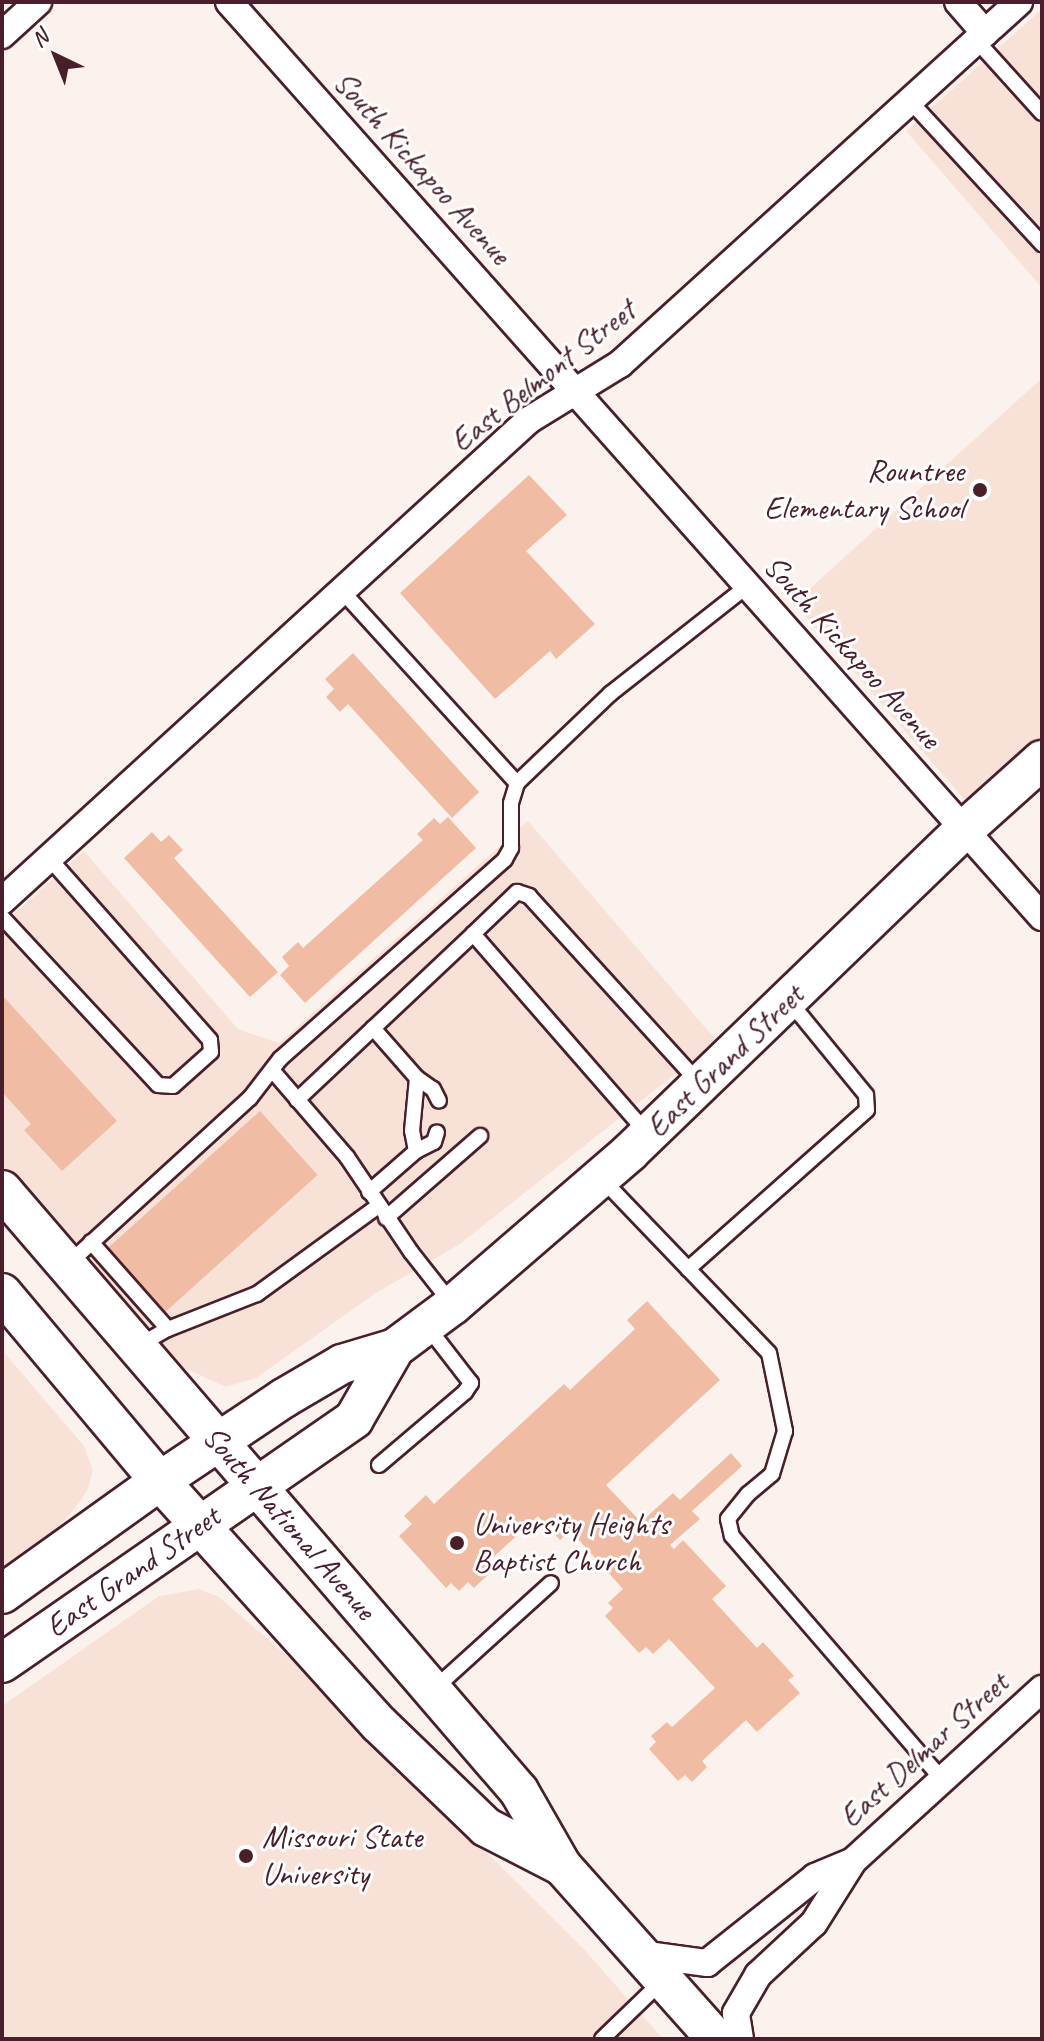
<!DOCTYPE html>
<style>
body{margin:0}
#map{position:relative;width:1044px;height:2041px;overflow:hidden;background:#fcf2ed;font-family:Caveat,sans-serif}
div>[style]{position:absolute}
.built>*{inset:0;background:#f8e2d7}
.building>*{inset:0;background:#f0bca3;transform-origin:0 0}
.roads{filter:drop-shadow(2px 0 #4a1f2b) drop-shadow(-2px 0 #4a1f2b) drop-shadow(0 2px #4a1f2b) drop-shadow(0 -2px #4a1f2b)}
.service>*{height:14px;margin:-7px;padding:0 7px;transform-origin:7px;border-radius:7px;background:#fff}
.minor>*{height:26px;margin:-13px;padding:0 13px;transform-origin:13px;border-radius:13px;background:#fff}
.secondary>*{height:38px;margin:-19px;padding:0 19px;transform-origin:19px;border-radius:19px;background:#fff}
.dots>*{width:22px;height:22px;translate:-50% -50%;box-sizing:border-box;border:4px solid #fff;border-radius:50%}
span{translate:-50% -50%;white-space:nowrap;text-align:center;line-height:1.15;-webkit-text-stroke:6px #fff;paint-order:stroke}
.street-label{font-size:32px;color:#4a1f2b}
.poi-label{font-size:32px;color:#4a1f2b}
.right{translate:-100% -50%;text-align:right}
.left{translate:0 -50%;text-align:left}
.frame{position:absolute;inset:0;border:4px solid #4a1f2b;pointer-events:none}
.north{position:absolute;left:16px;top:16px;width:80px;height:80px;-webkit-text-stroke:6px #fff;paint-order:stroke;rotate:317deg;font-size:22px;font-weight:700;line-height:32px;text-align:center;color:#4a1f2b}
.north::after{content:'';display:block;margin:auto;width:28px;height:36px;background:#4a1f2b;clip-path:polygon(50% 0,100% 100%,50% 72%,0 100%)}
</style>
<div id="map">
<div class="built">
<div style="clip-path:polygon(1042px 9px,1042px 288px,906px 131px)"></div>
<div style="clip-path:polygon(1042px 378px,1042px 749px,977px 800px,964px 799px,794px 603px)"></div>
<div style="clip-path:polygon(528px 821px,717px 1041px,460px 1244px,376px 1293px,256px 1378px,226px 1387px,184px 1368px,2px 1166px,2px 925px,84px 851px,238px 1029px,279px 1043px)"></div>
<div style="clip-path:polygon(2px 1350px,84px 1446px,93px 1470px,88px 1489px,77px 1506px,57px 1529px,2px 1572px)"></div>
<div style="clip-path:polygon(199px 1589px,219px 1597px,292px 1660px,583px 1948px,663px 2039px,2px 2039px,2px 1706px,159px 1596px)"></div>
</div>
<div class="building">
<div style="clip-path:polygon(529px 475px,567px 515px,526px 551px,595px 624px,556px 659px,550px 651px,495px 699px,400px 593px)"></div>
<div style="clip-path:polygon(353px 653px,479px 792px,452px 818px,348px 704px,340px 712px,326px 697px,334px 689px,325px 679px)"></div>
<div style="clip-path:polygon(448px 817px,476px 848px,305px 1003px,280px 975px,289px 966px,282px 957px,298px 942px,303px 948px,423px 840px,417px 834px,434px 818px,440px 824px)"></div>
<div style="clip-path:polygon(152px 832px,161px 842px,169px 835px,183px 850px,174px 858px,278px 972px,250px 997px,124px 858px)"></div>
<div style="clip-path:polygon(2px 995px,117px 1121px,62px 1171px,24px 1130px,31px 1124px,2px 1092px)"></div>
<div style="left:260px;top:1111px;width:86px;height:210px;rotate:48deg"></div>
<div style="clip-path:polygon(647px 1301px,720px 1380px,606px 1485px,641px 1522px,673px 1493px,680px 1500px,731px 1453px,742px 1466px,692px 1511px,700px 1519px,670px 1545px,674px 1549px,683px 1540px,726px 1586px,712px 1599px,757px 1648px,763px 1642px,794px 1676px,788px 1680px,800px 1693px,757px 1732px,746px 1720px,702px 1761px,707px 1767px,692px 1782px,685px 1775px,678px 1781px,649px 1749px,656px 1742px,651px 1736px,667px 1722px,672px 1727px,715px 1688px,669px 1639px,653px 1654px,646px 1647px,639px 1653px,605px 1616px,613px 1608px,608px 1603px,623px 1589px,570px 1530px,560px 1540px,538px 1516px,486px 1564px,492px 1571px,474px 1588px,468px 1582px,459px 1591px,451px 1583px,446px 1588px,399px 1536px,412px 1524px,404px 1516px,426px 1495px,434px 1504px,564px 1384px,570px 1390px,635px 1329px,627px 1320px)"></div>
</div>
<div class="roads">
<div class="service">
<div style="left:976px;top:40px;width:98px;rotate:47.9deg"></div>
<div style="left:910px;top:101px;width:195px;rotate:47.3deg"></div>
<div style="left:342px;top:591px;width:260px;rotate:47.7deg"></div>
<div style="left:2px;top:917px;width:229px;rotate:47.1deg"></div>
<div style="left:158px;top:1085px;width:15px;rotate:4deg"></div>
<div style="left:173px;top:1086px;width:51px;rotate:-41.8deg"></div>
<div style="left:211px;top:1052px;width:12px;rotate:-95deg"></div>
<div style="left:210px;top:1040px;width:243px;rotate:-131.5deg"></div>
<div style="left:373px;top:1028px;width:67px;rotate:48.7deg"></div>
<div style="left:417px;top:1078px;width:19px;rotate:35deg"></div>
<div style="left:433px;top:1089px;width:13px;rotate:63deg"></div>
<div style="left:272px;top:1070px;width:115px;rotate:49.2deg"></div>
<div style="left:347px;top:1157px;width:115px;rotate:56deg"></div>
<div style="left:411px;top:1252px;width:66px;rotate:51.7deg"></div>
<div style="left:297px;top:1100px;width:242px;rotate:-43.3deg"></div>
<div style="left:646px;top:1132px;width:263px;rotate:-131.1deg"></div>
<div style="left:473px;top:934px;width:61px;rotate:-43.7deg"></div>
<div style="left:517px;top:892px;width:13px;rotate:18deg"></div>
<div style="left:529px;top:896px;width:254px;rotate:47.7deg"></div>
<div style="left:416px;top:1151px;width:20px;rotate:-101deg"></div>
<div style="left:412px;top:1131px;width:53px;rotate:-84.6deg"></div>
<div style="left:602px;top:1179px;width:241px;rotate:46.2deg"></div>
<div style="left:769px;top:1353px;width:80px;rotate:78.4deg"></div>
<div style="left:785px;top:1431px;width:45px;rotate:106.8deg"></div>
<div style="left:772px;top:1474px;width:31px;rotate:140deg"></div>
<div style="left:748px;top:1494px;width:32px;rotate:129deg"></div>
<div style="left:728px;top:1519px;width:17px;rotate:77deg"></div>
<div style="left:732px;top:1536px;width:321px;rotate:49.2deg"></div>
<div style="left:369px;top:1192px;width:62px;rotate:-41.1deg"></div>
<div style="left:416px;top:1151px;width:20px;rotate:-27deg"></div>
<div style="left:434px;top:1142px;width:10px;rotate:-73deg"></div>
<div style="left:386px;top:1218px;width:125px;rotate:-41.1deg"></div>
<div style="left:91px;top:1242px;width:116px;rotate:48.5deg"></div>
<div style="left:67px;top:1265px;width:248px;rotate:-42.4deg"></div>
<div style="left:250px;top:1098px;width:49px;rotate:-52.4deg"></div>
<div style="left:280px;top:1059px;width:301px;rotate:-41.6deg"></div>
<div style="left:505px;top:859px;width:13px;rotate:-61deg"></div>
<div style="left:511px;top:848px;width:45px;rotate:-90deg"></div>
<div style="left:511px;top:803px;width:21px;rotate:-73deg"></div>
<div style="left:517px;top:783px;width:129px;rotate:-43.7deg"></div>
<div style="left:610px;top:694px;width:174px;rotate:-38.2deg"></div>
<div style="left:688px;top:1269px;width:239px;rotate:-41.6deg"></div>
<div style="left:867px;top:1110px;width:15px;rotate:-94deg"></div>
<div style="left:866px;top:1095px;width:122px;rotate:-129.3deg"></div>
<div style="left:138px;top:1346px;width:34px;rotate:-30deg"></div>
<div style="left:168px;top:1329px;width:96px;rotate:-21.5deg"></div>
<div style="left:257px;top:1294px;width:150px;rotate:-36deg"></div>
<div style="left:379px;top:1465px;width:113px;rotate:-40.3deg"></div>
<div style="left:465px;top:1392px;width:11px;rotate:-56deg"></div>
<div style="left:471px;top:1383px;width:73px;rotate:-127.8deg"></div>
<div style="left:433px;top:1690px;width:159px;rotate:-42.2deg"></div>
<div style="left:602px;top:2039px;width:85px;rotate:-44deg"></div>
</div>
<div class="minor">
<div style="left:229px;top:2px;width:1224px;rotate:48.38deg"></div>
<div style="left:958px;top:2px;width:41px;rotate:48.9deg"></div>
<div style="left:2px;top:35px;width:49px;rotate:-42.5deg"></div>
<div style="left:2px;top:901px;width:714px;rotate:-42.39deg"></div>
<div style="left:529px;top:420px;width:107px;rotate:-31.6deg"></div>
<div style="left:620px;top:364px;width:539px;rotate:-42.22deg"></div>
<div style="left:640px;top:1954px;width:68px;rotate:7.7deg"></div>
<div style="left:707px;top:1963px;width:138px;rotate:-38.5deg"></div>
<div style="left:815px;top:1877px;width:41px;rotate:-22.8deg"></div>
<div style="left:740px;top:2039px;width:26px;rotate:-99deg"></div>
<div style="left:736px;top:2013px;width:44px;rotate:-59.9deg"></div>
<div style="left:758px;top:1975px;width:76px;rotate:-42.9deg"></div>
<div style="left:814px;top:1923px;width:73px;rotate:-57.8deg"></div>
<div style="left:853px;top:1861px;width:256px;rotate:-42.3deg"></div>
</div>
<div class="secondary">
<div style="left:2px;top:1190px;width:793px;rotate:49.3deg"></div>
<div style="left:519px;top:1791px;width:86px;rotate:60.2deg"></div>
<div style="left:562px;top:1866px;width:232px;rotate:48.3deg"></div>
<div style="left:2px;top:1293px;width:246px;rotate:50deg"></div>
<div style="left:160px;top:1481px;width:327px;rotate:48deg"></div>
<div style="left:379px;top:1724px;width:149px;rotate:43.9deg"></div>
<div style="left:486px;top:1827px;width:85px;rotate:27.2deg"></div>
<div style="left:2px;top:1594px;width:194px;rotate:-35.6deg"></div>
<div style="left:160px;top:1481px;width:149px;rotate:-33.8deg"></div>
<div style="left:284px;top:1398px;width:67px;rotate:-30.4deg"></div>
<div style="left:342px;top:1364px;width:55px;rotate:-16.8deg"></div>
<div style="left:395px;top:1348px;width:72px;rotate:-36.6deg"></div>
<div style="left:453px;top:1305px;width:234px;rotate:-40.8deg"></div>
<div style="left:630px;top:1152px;width:464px;rotate:-44deg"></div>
<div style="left:964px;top:830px;width:105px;rotate:-41.9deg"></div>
<div style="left:2px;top:1663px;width:428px;rotate:-34.7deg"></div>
<div style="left:354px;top:1419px;width:82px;rotate:-60deg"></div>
</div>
</div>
<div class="dots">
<div style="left:980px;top:490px;background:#4a1f2b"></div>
<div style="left:457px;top:1543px;background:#4a1f2b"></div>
<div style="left:246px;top:1856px;background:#4a1f2b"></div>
</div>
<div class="street-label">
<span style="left:422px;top:168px;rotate:48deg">South Kickapoo Avenue</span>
<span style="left:543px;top:376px;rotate:-38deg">East Belmont Street</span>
<span style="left:852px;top:652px;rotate:48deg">South Kickapoo Avenue</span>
<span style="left:725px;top:1061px;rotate:-44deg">East Grand Street</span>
<span style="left:289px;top:1523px;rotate:49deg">South National Avenue</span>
<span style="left:133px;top:1572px;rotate:-35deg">East Grand Street</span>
<span style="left:924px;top:1750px;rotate:-42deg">East Delmar Street</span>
</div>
<div class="poi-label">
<span class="right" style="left:964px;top:490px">Rountree<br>Elementary School</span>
<span class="left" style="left:473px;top:1543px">University Heights<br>Baptist Church</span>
<span class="left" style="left:262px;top:1856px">Missouri State<br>University</span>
</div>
<div class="frame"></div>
<div class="north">N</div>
</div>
